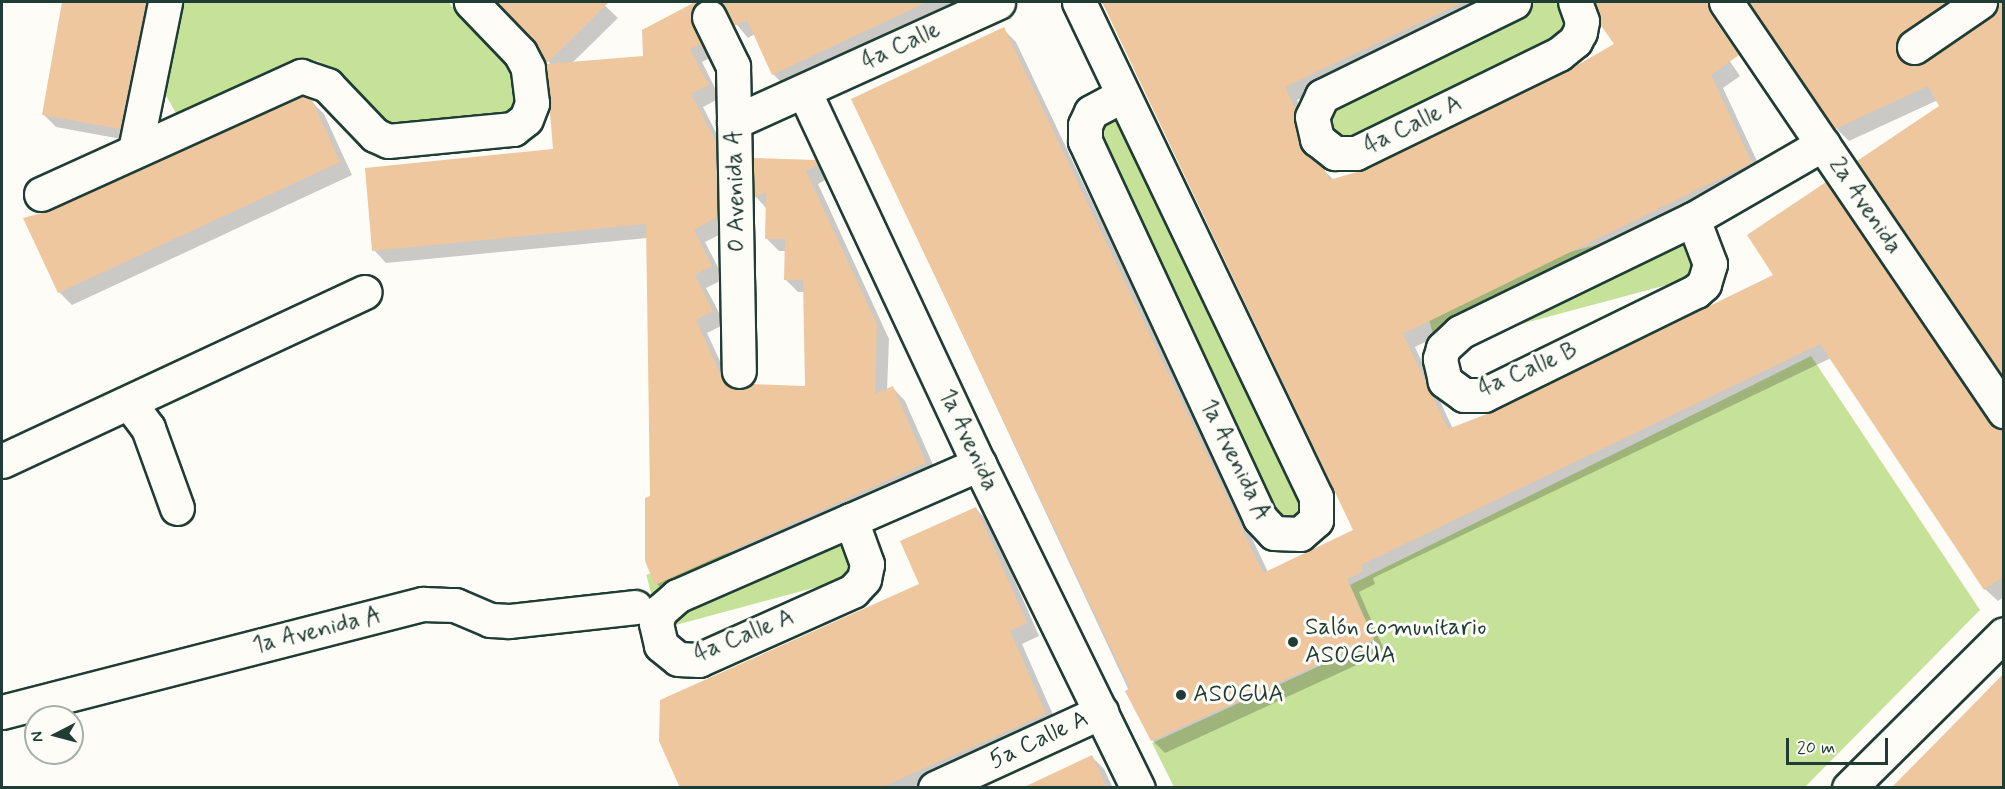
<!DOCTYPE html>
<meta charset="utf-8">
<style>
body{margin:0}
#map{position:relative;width:2005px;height:789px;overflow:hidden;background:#fdfcf7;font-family:Mynerve,sans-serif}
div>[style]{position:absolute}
.green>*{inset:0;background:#c6e299;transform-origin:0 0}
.shadow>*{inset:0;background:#0003}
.building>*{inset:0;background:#eec79e}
.roads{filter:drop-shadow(2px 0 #1f3d34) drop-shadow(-2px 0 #1f3d34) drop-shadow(0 2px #1f3d34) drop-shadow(0 -2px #1f3d34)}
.minor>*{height:33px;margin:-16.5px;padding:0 16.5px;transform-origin:16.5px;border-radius:16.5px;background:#fdfcf7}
.dots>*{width:16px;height:16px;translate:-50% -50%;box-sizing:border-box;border:3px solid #fdfcf7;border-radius:50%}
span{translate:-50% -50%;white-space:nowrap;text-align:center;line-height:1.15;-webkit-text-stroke:6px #fdfcf7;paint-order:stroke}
.street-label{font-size:24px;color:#1f3d34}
.poi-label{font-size:24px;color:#1f3d34}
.left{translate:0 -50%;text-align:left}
.frame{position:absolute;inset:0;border:3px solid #1f3d34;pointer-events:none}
.north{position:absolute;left:24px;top:705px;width:60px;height:60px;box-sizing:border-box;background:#fdfcf7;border:2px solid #a4b0a9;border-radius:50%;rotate:264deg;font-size:16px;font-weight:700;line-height:24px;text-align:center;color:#1f3d34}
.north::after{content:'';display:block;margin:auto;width:21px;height:27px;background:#1f3d34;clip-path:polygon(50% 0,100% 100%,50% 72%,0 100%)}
.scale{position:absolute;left:1786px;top:738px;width:102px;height:27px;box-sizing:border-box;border:3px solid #1f3d34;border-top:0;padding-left:8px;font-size:18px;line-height:21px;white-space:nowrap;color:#1f3d34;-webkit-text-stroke:4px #fdfcf7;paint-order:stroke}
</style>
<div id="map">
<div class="green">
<div style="clip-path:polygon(172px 2px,448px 2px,514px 73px,518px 95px,508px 115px,487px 124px,390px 123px,371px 111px,328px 67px,318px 61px,296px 59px,223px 101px,177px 115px,159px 83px)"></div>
<div style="clip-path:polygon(1514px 2px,1575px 2px,1580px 32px,1346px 155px,1315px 106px)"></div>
<div style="clip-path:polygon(1123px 95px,1317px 501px,1279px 534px,1085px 141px)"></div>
<div style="left:1693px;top:219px;width:57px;height:281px;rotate:75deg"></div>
<div style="clip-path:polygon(1811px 356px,1980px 610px,1805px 787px,1174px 787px,1152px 743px,1374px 641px,1350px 585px)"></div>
<div style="left:851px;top:520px;width:56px;height:212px;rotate:75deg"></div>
</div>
<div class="shadow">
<div style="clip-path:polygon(64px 2px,159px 2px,132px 141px,56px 127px,44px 115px)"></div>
<div style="clip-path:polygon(499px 2px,601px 2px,618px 18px,572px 63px,644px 57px,644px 30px,698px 2px,966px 2px,786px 87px,773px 74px,755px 34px,748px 38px,725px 10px,713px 13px,713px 56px,702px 62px,720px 98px,703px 107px,728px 156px,729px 230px,705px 242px,724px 279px,706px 288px,725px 324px,707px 333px,732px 387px,739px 391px,806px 388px,805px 292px,798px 292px,785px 279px,786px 251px,779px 251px,766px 238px,767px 209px,756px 197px,755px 160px,815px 161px,829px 178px,818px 184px,889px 339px,887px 391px,893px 388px,905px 401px,938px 476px,669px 596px,657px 584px,647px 238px,386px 263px,374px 250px,554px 151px,551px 65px,535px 39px)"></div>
<div style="clip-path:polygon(1104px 2px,1502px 2px,1297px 100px,1308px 122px,1306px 135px,1311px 158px,1334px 180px,1365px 171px,1568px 72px,1616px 44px,1602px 23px,1597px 2px,1689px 2px,1740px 76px,1723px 88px,1764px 176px,1415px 347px,1453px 429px,1493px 413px,1775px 275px,1825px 184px,1838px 197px,1994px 426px,2004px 430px,2004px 597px,1998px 601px,1985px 589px,1831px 358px,1373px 578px,1375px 584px,1359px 592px,1385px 652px,1165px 753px,1152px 740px,853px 100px,1003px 29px,1016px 42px,1268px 572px,1355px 531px)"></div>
<div style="clip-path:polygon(1750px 2px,1983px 2px,1907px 61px,1915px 67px,1992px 18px,2004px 2px,2004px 374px,1938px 100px,1849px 141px,1836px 128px)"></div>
<div style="clip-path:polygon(311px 101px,324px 114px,352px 175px,72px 305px,59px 292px,49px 213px)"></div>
<div style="clip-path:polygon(976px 509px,989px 522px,1039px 636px,1022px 644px,1058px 726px,921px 788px,681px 788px,921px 584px)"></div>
<div style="clip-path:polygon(1092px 757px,1104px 769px,1113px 788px,1026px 788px)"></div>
</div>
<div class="building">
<div style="clip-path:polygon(62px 2px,146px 2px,120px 129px,42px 115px)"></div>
<div style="clip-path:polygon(497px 2px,609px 2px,547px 63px,534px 40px)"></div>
<div style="clip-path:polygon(695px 2px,699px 2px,690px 16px,701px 44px,690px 49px,709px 85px,691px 94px,716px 142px,717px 217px,694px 230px,712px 266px,695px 275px,713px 311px,696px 320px,723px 380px,739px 390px,752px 384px,805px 386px,803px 280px,784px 280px,785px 239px,765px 239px,766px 192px,754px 198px,754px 158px,816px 160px,818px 165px,806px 171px,877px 325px,875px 394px,893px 386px,926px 463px,655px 585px,645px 561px,645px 498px,650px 496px,646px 224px,372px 251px,365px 168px,553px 149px,546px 64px,643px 56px,642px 30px)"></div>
<div style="clip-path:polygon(719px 2px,927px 2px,772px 75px,747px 20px,734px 26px)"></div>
<div style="clip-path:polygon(1102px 2px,1463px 2px,1285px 87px,1295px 108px,1294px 121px,1299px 144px,1324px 168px,1329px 180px,1364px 170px,1567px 71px,1614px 44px,1600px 24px,1595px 2px,1708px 2px,1710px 13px,1739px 55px,1711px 75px,1752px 163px,1403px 334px,1448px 429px,1492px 412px,1773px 275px,1747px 235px,1826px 182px,1988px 422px,2004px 429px,2004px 576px,1984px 590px,1820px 344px,1361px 565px,1363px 571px,1347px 579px,1374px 639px,1151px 741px,1125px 691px,1130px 688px,851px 99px,1004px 27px,1263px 573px,1353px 530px)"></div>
<div style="clip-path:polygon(1748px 2px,1947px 2px,1897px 38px,1898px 57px,1915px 66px,1991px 17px,1999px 2px,2004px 2px,2004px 377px,1857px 161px,1939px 106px,1928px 86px,1835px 129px)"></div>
<div style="clip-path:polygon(302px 96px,312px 100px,340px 162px,58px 293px,23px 218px,49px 211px)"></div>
<div style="clip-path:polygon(976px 507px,1027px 623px,1010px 631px,1046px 714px,880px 788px,680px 788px,659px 741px,660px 700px,919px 584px,900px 541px)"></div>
<div style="clip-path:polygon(2004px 673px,2004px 788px,1891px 788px,1971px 707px)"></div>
<div style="clip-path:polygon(1092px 755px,1107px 788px,1022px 788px)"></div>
</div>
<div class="roads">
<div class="minor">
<div style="left:1079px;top:2px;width:549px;rotate:64.42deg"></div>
<div style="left:1316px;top:497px;width:23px;rotate:90deg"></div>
<div style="left:1316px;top:520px;width:21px;rotate:139deg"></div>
<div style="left:1300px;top:534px;width:26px;rotate:-178deg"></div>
<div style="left:1274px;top:533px;width:21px;rotate:-133deg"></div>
<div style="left:1260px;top:518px;width:416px;rotate:-114.9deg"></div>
<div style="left:1085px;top:141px;width:16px;rotate:-90deg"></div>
<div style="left:1085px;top:125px;width:14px;rotate:-65deg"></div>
<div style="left:1091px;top:112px;width:36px;rotate:-28deg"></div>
<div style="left:1514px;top:2px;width:214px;rotate:153.9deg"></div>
<div style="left:1322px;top:96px;width:23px;rotate:115deg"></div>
<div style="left:1312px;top:117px;width:23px;rotate:77deg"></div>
<div style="left:1317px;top:139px;width:23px;rotate:38deg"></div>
<div style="left:1335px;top:153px;width:21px"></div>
<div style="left:1356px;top:153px;width:226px;rotate:-26deg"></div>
<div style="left:1559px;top:54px;width:21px;rotate:-39deg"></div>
<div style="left:1575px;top:41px;width:10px;rotate:-61deg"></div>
<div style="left:1580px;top:32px;width:11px;rotate:-80deg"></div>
<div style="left:1582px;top:21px;width:20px;rotate:-110deg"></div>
<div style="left:1726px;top:2px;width:495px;rotate:55.8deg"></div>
<div style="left:709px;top:17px;width:55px;rotate:63.9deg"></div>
<div style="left:733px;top:66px;width:305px;rotate:88.9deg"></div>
<div style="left:1914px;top:47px;width:80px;rotate:-34.3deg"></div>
<div style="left:804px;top:91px;width:412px;rotate:64.9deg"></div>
<div style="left:979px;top:464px;width:361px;rotate:63.9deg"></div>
<div style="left:734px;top:122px;width:290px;rotate:-24.4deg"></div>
<div style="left:135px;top:150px;width:151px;rotate:-78.5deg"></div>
<div style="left:41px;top:194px;width:286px;rotate:-24.4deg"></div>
<div style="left:301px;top:76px;width:28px;rotate:19deg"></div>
<div style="left:327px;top:85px;width:69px;rotate:46.2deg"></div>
<div style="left:375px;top:135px;width:14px;rotate:25deg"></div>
<div style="left:388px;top:141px;width:126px;rotate:-5.5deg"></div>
<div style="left:513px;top:129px;width:16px;rotate:-38deg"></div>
<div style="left:526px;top:119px;width:17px;rotate:-69deg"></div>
<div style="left:532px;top:103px;width:35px;rotate:-97deg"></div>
<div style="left:528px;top:68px;width:17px;rotate:-118deg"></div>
<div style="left:520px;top:53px;width:71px;rotate:-133.9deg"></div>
<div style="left:1693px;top:219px;width:48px;rotate:69.3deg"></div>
<div style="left:1710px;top:264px;width:21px;rotate:107deg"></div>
<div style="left:1704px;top:284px;width:11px;rotate:139deg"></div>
<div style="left:1696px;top:291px;width:236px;rotate:153.9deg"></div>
<div style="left:1484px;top:395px;width:20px;rotate:180deg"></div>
<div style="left:1464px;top:395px;width:24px;rotate:-144deg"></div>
<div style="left:1445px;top:381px;width:23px;rotate:-103deg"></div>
<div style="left:1440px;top:359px;width:11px;rotate:-75deg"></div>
<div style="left:1443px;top:348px;width:23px;rotate:-43deg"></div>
<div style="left:1460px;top:332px;width:259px;rotate:-25.9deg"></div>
<div style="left:1693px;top:219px;width:150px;rotate:-30deg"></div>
<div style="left:130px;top:404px;width:30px;rotate:53deg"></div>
<div style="left:148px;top:428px;width:85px;rotate:70.1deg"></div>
<div style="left:2px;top:461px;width:400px;rotate:-25deg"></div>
<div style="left:851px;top:520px;width:47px;rotate:70deg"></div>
<div style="left:867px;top:564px;width:15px;rotate:101deg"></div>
<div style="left:864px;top:579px;width:16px;rotate:133deg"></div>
<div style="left:853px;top:591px;width:169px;rotate:155.9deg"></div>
<div style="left:699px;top:660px;width:21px;rotate:-177deg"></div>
<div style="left:678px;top:659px;width:22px;rotate:-141deg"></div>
<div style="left:661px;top:645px;width:23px;rotate:-103deg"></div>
<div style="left:656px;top:623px;width:13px;rotate:-72deg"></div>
<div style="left:660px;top:611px;width:23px;rotate:-41deg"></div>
<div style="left:677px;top:596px;width:190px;rotate:-23.6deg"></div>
<div style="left:851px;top:520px;width:140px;rotate:-23.6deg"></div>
<div style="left:2px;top:712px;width:435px;rotate:-14.4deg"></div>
<div style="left:423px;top:604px;width:32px;rotate:2deg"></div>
<div style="left:455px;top:605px;width:38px;rotate:23deg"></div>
<div style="left:490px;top:620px;width:19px;rotate:3deg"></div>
<div style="left:509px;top:621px;width:127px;rotate:-6.3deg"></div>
<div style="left:935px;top:788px;width:183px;rotate:-24.6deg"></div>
<div style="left:1849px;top:788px;width:218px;rotate:-44.8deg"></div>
</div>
</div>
<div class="dots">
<div style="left:1293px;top:642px;background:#1f3d34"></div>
<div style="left:1181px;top:695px;background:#1f3d34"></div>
</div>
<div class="street-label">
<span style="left:901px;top:46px;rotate:-25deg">4a Calle</span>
<span style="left:1413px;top:125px;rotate:-26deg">4a Calle A</span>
<span style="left:736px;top:191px;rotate:-91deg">0 Avenida A</span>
<span style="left:1865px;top:206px;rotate:56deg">2a Avenida</span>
<span style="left:1528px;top:370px;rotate:-23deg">4a Calle B</span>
<span style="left:968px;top:440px;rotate:65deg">1a Avenida</span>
<span style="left:1235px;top:460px;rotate:64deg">1a Avenida A</span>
<span style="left:317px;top:631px;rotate:-14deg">1a Avenida A</span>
<span style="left:744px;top:636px;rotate:-22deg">4a Calle A</span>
<span style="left:1039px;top:740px;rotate:-25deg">5a Calle A</span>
</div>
<div class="poi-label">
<span class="left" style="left:1305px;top:642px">Salón comunitario<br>ASOGUA</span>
<span class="left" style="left:1193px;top:695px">ASOGUA</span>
</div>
<div class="frame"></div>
<div class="north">N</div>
<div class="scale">20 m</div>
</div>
